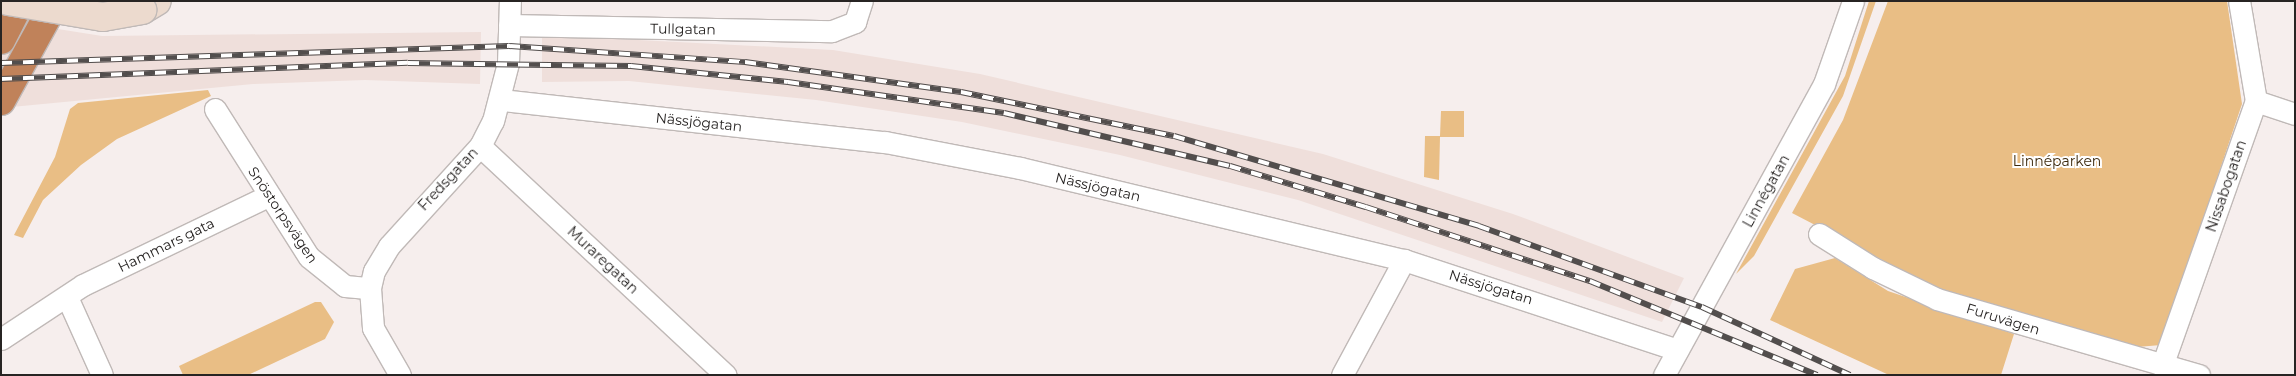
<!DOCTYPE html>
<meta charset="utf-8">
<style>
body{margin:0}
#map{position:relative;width:2296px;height:376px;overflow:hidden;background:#f6eeed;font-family:Montserrat,sans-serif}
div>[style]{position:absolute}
.built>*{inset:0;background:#efdfdb}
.green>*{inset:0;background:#e9be85}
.roads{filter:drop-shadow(1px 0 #c0b9b7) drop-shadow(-1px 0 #c0b9b7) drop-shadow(0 1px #c0b9b7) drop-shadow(0 -1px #c0b9b7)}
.street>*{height:21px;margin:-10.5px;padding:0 10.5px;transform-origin:10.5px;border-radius:10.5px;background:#fff}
.secondary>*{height:28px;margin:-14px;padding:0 14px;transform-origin:14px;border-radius:14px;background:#ecdace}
.highway>*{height:28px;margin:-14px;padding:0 14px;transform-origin:14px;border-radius:14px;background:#c0825a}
.rail>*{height:5.5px;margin-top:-2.75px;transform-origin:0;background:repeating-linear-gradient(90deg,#fff 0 11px,#524e4d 0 22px);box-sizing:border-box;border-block:1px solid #524e4d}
.bridges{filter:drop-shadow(1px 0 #c0b9b7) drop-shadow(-1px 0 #c0b9b7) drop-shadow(0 1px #c0b9b7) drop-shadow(0 -1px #c0b9b7)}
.secondary-bridge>*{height:28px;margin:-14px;padding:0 14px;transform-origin:14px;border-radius:14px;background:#ecdace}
span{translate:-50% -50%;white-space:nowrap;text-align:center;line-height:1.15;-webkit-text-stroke:4px #fff;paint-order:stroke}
.street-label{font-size:14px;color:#272423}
.park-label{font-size:14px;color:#3c290c}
.frame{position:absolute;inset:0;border:2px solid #272423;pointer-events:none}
</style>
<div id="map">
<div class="built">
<div style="clip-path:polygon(1px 20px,102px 36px,481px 32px,480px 84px,365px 80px,253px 84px,1px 108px)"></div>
<div style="clip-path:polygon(542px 35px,833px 50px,980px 74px,1323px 154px,1513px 214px,1684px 278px,1662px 322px,1298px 200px,1120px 155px,962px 122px,816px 100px,629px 81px,542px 82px)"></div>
</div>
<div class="green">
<div style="clip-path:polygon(1869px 1px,1876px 1px,1843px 96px,1754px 256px,1736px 274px,1845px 76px)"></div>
<div style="clip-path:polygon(1888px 1px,2227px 1px,2242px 104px,2161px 345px,2137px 347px,1942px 291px,1792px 213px,1843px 120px)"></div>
<div style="clip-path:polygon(208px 90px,211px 96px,117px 139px,81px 165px,43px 200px,23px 238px,14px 235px,55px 157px,70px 109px,78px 103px)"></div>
<div style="clip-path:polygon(1441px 111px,1464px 111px,1464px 137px,1440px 137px,1439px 180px,1424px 177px,1425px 136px,1440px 136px)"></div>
<div style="clip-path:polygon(1835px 258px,1888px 291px,2014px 334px,2001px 375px,1889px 375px,1770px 320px,1795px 269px)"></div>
<div style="clip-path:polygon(315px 302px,321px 302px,334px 322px,325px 339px,248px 375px,183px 375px,179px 366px)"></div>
</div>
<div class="roads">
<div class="street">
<div style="left:509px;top:25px;width:323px;rotate:1.1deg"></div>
<div style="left:832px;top:31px;width:25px;rotate:-21deg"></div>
<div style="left:855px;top:22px;width:22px;rotate:-72deg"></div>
<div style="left:502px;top:100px;width:385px;rotate:6.3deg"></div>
<div style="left:885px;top:142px;width:137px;rotate:10.9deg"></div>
<div style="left:1020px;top:168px;width:395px;rotate:13.5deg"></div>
<div style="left:1404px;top:260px;width:288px;rotate:18.2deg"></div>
<div style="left:2256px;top:101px;width:41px;rotate:18.4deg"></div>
<div style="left:215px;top:109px;width:175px;rotate:57.6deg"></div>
<div style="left:309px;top:257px;width:46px;rotate:38.9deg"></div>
<div style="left:345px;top:286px;width:25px;rotate:5deg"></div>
<div style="left:370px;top:288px;width:40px;rotate:85.7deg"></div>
<div style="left:373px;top:328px;width:54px;rotate:60.1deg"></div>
<div style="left:480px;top:146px;width:336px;rotate:43deg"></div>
<div style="left:1819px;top:234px;width:64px;rotate:32.2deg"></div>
<div style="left:1873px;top:268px;width:71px;rotate:25.8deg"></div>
<div style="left:1937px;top:299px;width:273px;rotate:16.2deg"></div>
<div style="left:370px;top:288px;width:17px;rotate:-77deg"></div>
<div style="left:374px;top:271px;width:29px;rotate:-59deg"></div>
<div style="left:389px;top:246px;width:135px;rotate:-47.7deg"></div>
<div style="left:480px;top:146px;width:28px;rotate:-63deg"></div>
<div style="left:493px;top:121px;width:60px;rotate:-75.5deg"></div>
<div style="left:508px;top:63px;width:62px;rotate:-88.2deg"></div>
<div style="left:67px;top:297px;width:85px;rotate:65.8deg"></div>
<div style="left:1px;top:339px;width:98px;rotate:-33.4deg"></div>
<div style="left:83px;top:285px;width:205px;rotate:-25.7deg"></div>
<div style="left:2162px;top:366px;width:281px;rotate:-70.5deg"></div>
<div style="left:2256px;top:101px;width:101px;rotate:-99.6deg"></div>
<div style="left:1342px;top:375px;width:131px;rotate:-61.7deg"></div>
<div style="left:1664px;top:375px;width:332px;rotate:-61.2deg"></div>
<div style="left:1824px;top:84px;width:88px;rotate:-70.7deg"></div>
</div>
<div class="secondary">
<div style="left:142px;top:10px;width:17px;rotate:-31deg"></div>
</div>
<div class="highway">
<div style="left:1px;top:40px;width:44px;rotate:-62.9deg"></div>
<div style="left:1px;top:101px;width:114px;rotate:-61.2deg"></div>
</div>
</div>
<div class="rail">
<div style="left:1px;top:63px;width:508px;rotate:-1.92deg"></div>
<div style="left:509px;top:46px;width:237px;rotate:3.9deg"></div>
<div style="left:745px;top:62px;width:218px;rotate:7.9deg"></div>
<div style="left:961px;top:92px;width:217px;rotate:11.7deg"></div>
<div style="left:1174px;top:136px;width:318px;rotate:16.4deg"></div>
<div style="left:1479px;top:226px;width:237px;rotate:20deg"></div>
<div style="left:1702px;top:307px;width:163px;rotate:24.7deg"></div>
<div style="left:1px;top:79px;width:407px;rotate:-2.3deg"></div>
<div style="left:408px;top:63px;width:223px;rotate:0.8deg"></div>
<div style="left:631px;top:66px;width:158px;rotate:5.8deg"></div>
<div style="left:788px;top:82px;width:218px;rotate:8.2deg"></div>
<div style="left:1004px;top:113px;width:232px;rotate:13.2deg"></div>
<div style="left:1230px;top:166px;width:142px;rotate:16.8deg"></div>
<div style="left:1366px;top:207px;width:236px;rotate:18.3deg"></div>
<div style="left:1590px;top:281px;width:246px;rotate:22.5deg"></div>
</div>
<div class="bridges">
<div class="secondary-bridge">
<div style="left:8px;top:1px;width:96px;rotate:9.6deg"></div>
<div style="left:103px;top:17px;width:40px;rotate:-10deg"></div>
</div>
</div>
<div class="street-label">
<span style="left:683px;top:29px;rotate:1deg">Tullgatan</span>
<span style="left:699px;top:122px;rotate:6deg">Nässjögatan</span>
<span style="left:448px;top:179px;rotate:-47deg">Fredsgatan</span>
<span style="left:2226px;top:186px;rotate:-71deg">Nissabogatan</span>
<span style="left:1098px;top:187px;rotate:13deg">Nässjögatan</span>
<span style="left:1766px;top:191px;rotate:-61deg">Linnégatan</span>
<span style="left:283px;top:215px;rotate:56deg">Snöstorpsvägen</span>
<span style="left:166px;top:245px;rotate:-26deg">Hammars gata</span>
<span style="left:603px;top:260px;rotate:43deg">Muraregatan</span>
<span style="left:1491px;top:287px;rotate:17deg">Nässjögatan</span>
<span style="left:2003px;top:319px;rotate:17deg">Furuvägen</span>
</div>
<div class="park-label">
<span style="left:2057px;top:161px">Linnéparken</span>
</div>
<div class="frame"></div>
</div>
